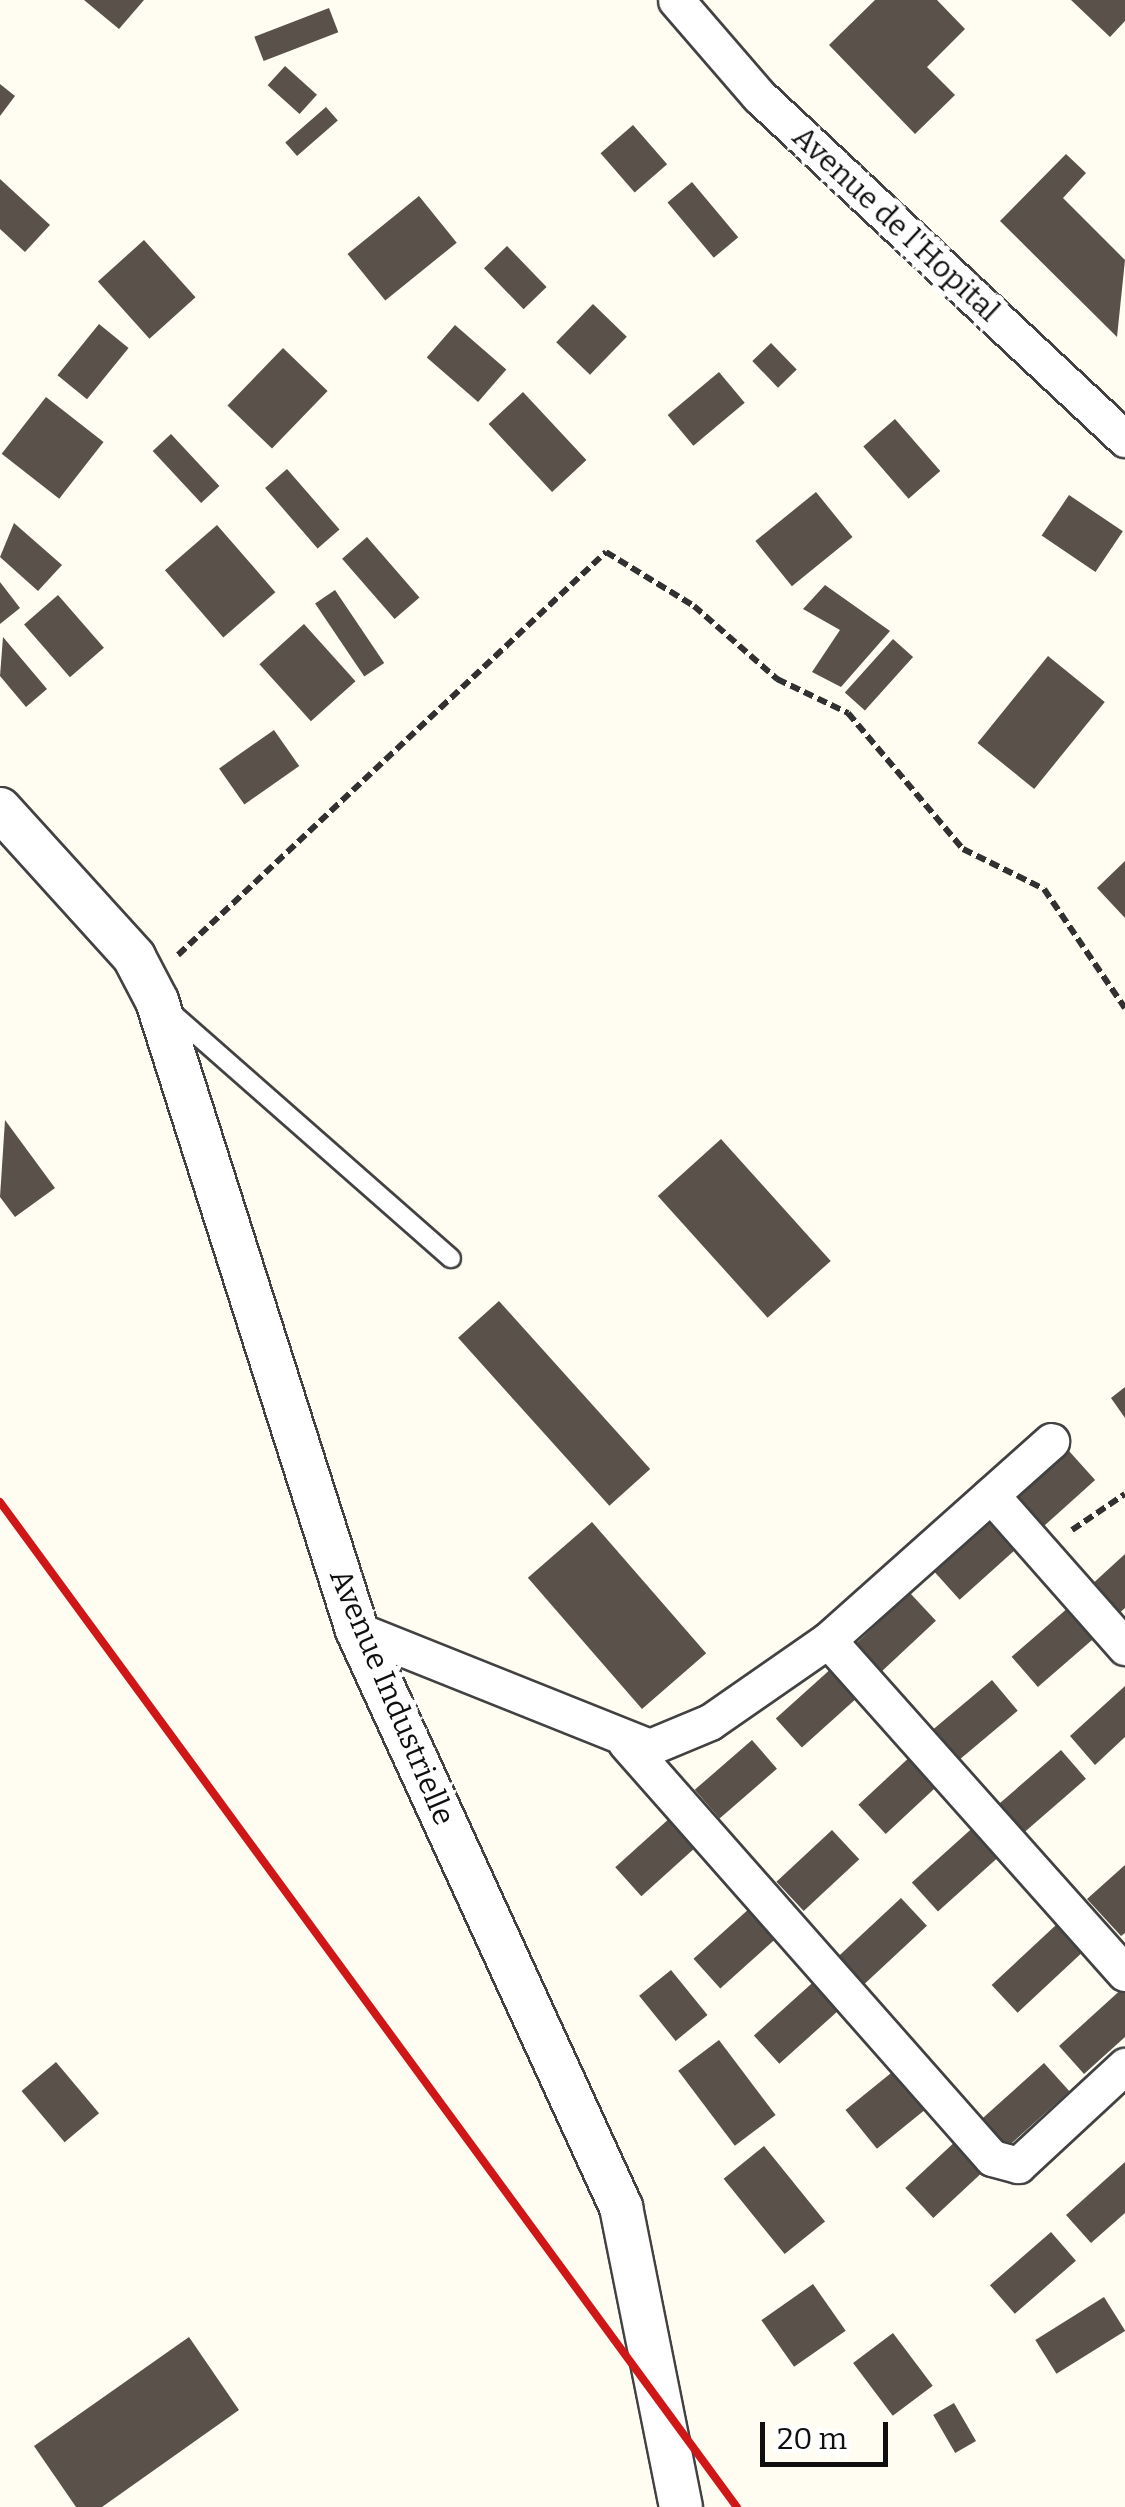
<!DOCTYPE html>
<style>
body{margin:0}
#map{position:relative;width:1125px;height:2507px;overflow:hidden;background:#fffdf2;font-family:Bitter,serif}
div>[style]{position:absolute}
.building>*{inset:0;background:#59514a;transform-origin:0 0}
.path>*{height:6px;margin-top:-3px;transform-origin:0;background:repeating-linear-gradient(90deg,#313131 0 10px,transparent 0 15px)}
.roads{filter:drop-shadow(2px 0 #424242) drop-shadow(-2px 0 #424242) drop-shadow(0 2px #424242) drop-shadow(0 -2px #424242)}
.service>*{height:18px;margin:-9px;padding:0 9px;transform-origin:9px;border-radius:9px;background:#fff}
.minor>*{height:35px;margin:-17.5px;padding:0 17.5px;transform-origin:17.5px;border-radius:17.5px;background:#fff}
.tertiary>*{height:42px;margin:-21px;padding:0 21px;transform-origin:21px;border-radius:21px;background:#fff}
.rail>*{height:8px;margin:-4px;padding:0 4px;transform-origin:4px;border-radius:4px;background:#d01718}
span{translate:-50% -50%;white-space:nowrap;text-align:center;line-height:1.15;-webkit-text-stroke:10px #fff;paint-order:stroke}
.street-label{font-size:30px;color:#0f0f0f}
.scale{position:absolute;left:760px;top:2422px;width:128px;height:45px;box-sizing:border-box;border:5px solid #0f0f0f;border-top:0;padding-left:12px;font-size:30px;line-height:35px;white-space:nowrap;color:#0f0f0f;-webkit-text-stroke:8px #fff;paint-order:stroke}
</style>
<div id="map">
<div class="building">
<div style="clip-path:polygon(84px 0,144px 0,119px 29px)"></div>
<div style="clip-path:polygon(875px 0,937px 0,965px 29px,927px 67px,955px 95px,915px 134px,829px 45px)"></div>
<div style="clip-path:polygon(1071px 0,1125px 0,1125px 21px,1110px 37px)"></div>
<div style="left:329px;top:8px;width:26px;height:80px;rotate:69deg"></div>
<div style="left:285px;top:66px;width:43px;height:26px;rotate:42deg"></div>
<div style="clip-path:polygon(0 84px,15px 96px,0 116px)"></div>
<div style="left:326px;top:107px;width:18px;height:54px;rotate:49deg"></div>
<div style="left:633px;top:125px;width:52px;height:43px;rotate:49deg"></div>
<div style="clip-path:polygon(1066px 154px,1086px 173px,1063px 198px,1125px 260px,1117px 337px,1000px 221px)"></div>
<div style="clip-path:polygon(0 179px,50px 225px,25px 252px,0 229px)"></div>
<div style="left:692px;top:182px;width:72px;height:32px;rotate:50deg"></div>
<div style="left:419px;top:196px;width:60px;height:92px;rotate:51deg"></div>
<div style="left:144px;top:240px;width:77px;height:62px;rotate:48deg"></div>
<div style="left:507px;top:246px;width:57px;height:32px;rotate:46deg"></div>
<div style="left:593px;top:304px;width:47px;height:53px;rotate:44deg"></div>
<div style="left:99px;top:324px;width:38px;height:66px;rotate:39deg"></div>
<div style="left:455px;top:325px;width:68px;height:43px;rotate:41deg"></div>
<div style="left:771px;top:343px;width:37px;height:26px;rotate:46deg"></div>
<div style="left:283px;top:348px;width:62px;height:80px;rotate:44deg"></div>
<div style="left:719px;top:372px;width:40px;height:67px;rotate:50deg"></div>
<div style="left:523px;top:392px;width:93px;height:47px;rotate:47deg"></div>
<div style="left:46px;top:397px;width:73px;height:72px;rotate:38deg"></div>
<div style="left:895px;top:419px;width:69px;height:42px;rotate:49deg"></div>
<div style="left:171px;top:434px;width:71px;height:25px;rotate:47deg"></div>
<div style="left:287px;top:469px;width:80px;height:29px;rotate:49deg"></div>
<div style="left:816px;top:492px;width:58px;height:78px;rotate:51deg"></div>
<div style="left:1069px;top:495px;width:65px;height:49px;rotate:34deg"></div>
<div style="clip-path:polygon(14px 523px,62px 565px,38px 591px,0 557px)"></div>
<div style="left:217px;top:525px;width:89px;height:69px;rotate:49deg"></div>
<div style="left:367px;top:537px;width:80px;height:33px;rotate:49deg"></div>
<div style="clip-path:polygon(0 582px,20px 608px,0 624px)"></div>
<div style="clip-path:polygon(825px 585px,890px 631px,841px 687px,812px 672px,840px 630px,803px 609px)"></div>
<div style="left:335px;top:590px;width:88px;height:24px;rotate:56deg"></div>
<div style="left:58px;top:595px;width:70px;height:45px;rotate:49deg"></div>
<div style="left:304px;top:624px;width:77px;height:60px;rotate:48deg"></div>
<div style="clip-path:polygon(3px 637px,47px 689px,26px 707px,0 676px)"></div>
<div style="left:893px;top:639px;width:27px;height:72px;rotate:42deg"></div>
<div style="left:1048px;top:656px;width:73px;height:112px;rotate:39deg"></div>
<div style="left:274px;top:730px;width:44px;height:67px;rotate:55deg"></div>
<div style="clip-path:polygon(1125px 861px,1125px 918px,1097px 888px)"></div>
<div style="clip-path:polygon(5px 1120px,55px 1188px,15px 1217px,0 1197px)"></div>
<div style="left:721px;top:1139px;width:164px;height:85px;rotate:48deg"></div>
<div style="left:499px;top:1301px;width:226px;height:55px;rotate:48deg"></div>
<div style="clip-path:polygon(1125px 1387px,1125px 1418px,1111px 1398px)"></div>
<div style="left:1069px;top:1451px;width:39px;height:76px;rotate:48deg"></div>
<div style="left:990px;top:1520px;width:39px;height:76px;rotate:48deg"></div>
<div style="left:592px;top:1522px;width:174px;height:85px;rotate:49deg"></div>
<div style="clip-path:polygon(1125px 1554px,1125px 1608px,1116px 1616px,1089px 1587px)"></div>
<div style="left:910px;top:1593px;width:38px;height:75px;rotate:47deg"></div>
<div style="left:1069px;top:1607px;width:40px;height:76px;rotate:49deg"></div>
<div style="left:833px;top:1667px;width:39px;height:77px;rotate:48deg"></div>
<div style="left:992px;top:1680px;width:40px;height:77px;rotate:50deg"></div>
<div style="clip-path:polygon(1125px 1686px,1125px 1737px,1095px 1765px,1070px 1736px)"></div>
<div style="left:752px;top:1740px;width:38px;height:76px;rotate:49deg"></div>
<div style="left:1061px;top:1750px;width:38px;height:90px;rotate:49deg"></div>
<div style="left:914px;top:1753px;width:40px;height:76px;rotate:47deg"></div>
<div style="left:671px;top:1817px;width:39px;height:75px;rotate:48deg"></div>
<div style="left:978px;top:1823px;width:39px;height:89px;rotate:48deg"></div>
<div style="left:832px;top:1830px;width:40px;height:76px;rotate:47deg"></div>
<div style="clip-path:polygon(1125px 1865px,1125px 1933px,1121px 1936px,1087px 1899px)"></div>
<div style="left:901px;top:1898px;width:38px;height:88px;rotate:47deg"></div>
<div style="left:750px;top:1908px;width:40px;height:76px;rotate:48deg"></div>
<div style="left:1056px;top:1925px;width:38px;height:88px;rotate:47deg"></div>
<div style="left:671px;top:1970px;width:58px;height:41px;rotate:51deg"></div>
<div style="left:820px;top:1976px;width:38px;height:89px;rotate:48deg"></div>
<div style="clip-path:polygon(1125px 1986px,1125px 2037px,1084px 2074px,1059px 2046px)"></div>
<div style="left:719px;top:2040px;width:94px;height:51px;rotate:53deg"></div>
<div style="left:56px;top:2062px;width:67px;height:45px;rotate:50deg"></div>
<div style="left:1044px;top:2063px;width:38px;height:89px;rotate:48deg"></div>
<div style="left:896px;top:2069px;width:50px;height:65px;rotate:51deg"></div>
<div style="left:958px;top:2139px;width:41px;height:72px;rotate:47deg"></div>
<div style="left:764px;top:2146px;width:97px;height:52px;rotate:51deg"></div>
<div style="clip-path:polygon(1125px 2162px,1125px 2213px,1091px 2243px,1066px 2215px)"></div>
<div style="left:1051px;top:2232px;width:38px;height:81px;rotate:49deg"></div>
<div style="left:813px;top:2284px;width:57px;height:63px;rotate:55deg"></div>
<div style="left:1104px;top:2297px;width:40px;height:81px;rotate:58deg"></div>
<div style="left:893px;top:2333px;width:66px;height:50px;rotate:53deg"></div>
<div style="clip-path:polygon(189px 2337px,239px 2410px,102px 2507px,76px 2507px,34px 2446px)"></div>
<div style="left:954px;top:2403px;width:44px;height:24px;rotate:60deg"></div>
</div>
<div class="path">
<div style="left:178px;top:955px;width:588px;rotate:-43.28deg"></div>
<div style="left:606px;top:552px;width:103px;rotate:31.5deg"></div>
<div style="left:694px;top:606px;width:111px;rotate:41.3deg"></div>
<div style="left:777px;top:679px;width:79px;rotate:25.6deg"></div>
<div style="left:848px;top:713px;width:178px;rotate:49.8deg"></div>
<div style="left:963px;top:849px;width:90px;rotate:26.3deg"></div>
<div style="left:1044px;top:889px;width:144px;rotate:55.8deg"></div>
<div style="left:1072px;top:1530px;width:64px;rotate:-34.2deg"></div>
</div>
<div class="roads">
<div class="service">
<div style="left:173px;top:1014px;width:370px;rotate:41.3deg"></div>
</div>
<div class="minor">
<div style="left:676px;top:0;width:127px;rotate:49.2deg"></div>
<div style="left:759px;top:96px;width:502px;rotate:43.14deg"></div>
<div style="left:991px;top:1495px;width:203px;rotate:48.6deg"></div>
<div style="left:357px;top:1630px;width:315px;rotate:21.8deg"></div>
<div style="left:650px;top:1747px;width:65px;rotate:-22.6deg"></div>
<div style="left:710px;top:1722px;width:144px;rotate:-34.8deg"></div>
<div style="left:828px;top:1640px;width:299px;rotate:-41.7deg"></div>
<div style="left:828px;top:1640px;width:446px;rotate:48.3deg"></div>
<div style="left:626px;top:1743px;width:553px;rotate:48.59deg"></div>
<div style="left:992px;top:2158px;width:27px;rotate:15deg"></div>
<div style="left:1018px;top:2165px;width:146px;rotate:-42.8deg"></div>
</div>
<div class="tertiary">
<div style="left:0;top:809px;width:200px;rotate:47.8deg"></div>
<div style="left:134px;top:957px;width:50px;rotate:62.4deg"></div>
<div style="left:157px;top:1001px;width:660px;rotate:72.36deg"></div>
<div style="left:357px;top:1630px;width:635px;rotate:65.41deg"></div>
<div style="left:621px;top:2207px;width:306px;rotate:78.7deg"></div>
</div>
</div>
<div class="rail">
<div style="left:0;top:1502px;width:1246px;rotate:53.75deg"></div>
</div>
<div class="street-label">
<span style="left:896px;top:224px;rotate:43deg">Avenue de l'Hopital</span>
<span style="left:392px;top:1697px;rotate:67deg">Avenue Industrielle</span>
</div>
<div class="scale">20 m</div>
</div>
